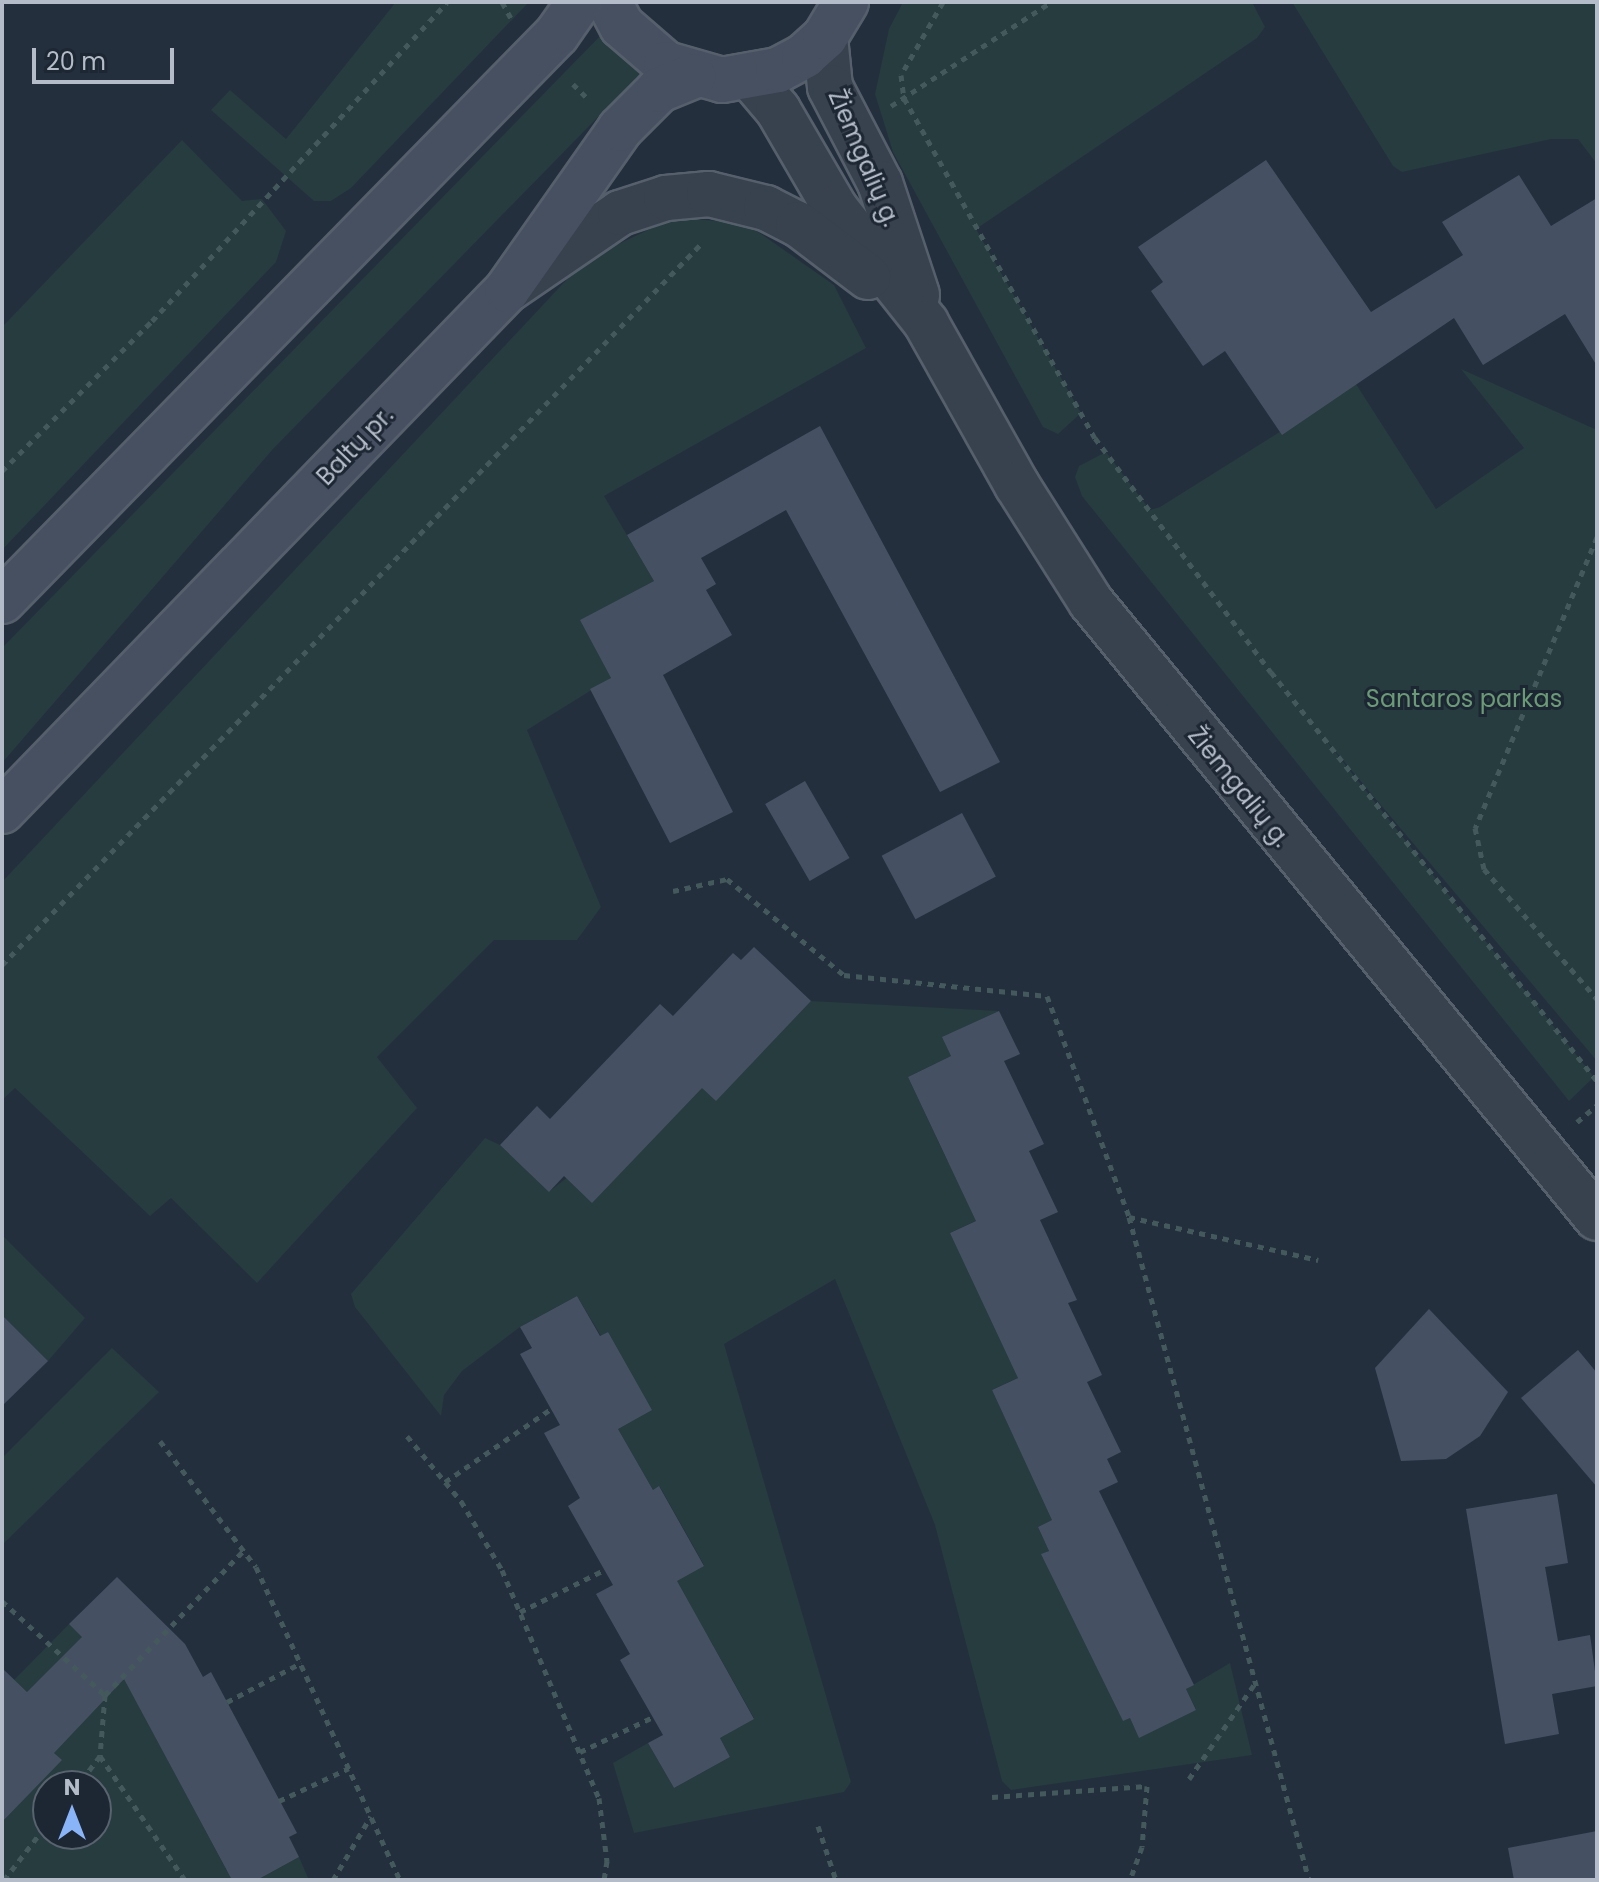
<!DOCTYPE html>
<meta charset="utf-8">
<style>
body{margin:0}
#map{position:relative;width:1599px;height:1882px;overflow:hidden;background:#242f3e;font-family:Poppins,sans-serif}
div>[style]{position:absolute}
.green>*{inset:0;background:#263c3f}
.building>*{inset:0;background:#455162;transform-origin:0 0}
.path>*{height:5px;margin-top:-2.5px;transform-origin:0;background:repeating-linear-gradient(90deg,#44595c 0 6px,transparent 0 12px)}
.roads{filter:drop-shadow(2px 0 #565f6c) drop-shadow(-2px 0 #565f6c) drop-shadow(0 2px #565f6c) drop-shadow(0 -2px #565f6c)}
.tertiary>*{height:44px;margin:-22px;padding:0 22px;transform-origin:22px;border-radius:22px;background:#38414e}
.secondary>*{height:44px;margin:-22px;padding:0 22px;transform-origin:22px;border-radius:22px;background:#465061}
span{translate:-50% -50%;white-space:nowrap;text-align:center;line-height:1.15;-webkit-text-stroke:6px #1d2633;paint-order:stroke}
.street-label{font-size:24px;color:#b4bcc9}
.park-label{font-size:24px;color:#6b9a76}
.frame{position:absolute;inset:0;border:4px solid #b4bcc9;pointer-events:none}
.north{position:absolute;left:32px;top:1770px;width:80px;height:80px;box-sizing:border-box;background:#1d2633;border:2px solid #59626f;border-radius:50%;rotate:0deg;font-size:22px;font-weight:700;line-height:32px;text-align:center;color:#b4bcc9}
.north::after{content:'';display:block;margin:auto;width:28px;height:36px;background:#8ab4f8;clip-path:polygon(50% 0,100% 100%,50% 72%,0 100%)}
.scale{position:absolute;left:32px;top:48px;width:142px;height:36px;box-sizing:border-box;border:4px solid #b4bcc9;border-top:0;padding-left:10px;font-size:24px;line-height:28px;white-space:nowrap;color:#b4bcc9;-webkit-text-stroke:6px #1d2633;paint-order:stroke}
</style>
<div id="map">
<div class="green">
<div style="clip-path:polygon(396px 2px,529px 2px,351px 188px,331px 201px,314px 201px,211px 110px,230px 90px,286px 139px)"></div>
<div style="clip-path:polygon(903px 2px,1252px 2px,1265px 27px,1257px 38px,976px 229px,1081px 413px,1058px 434px,1043px 427px,893px 152px,875px 94px,889px 29px)"></div>
<div style="clip-path:polygon(1292px 2px,1597px 2px,1597px 164px,1578px 139px,1551px 139px,1402px 172px,1393px 166px)"></div>
<div style="clip-path:polygon(604px 32px,642px 72px,273px 449px,2px 763px,2px 648px)"></div>
<div style="clip-path:polygon(182px 140px,242px 201px,262px 199px,286px 231px,276px 262px,2px 550px,2px 327px)"></div>
<div style="clip-path:polygon(675px 217px,747px 224px,834px 285px,866px 348px,604px 496px,654px 581px,581px 620px,611px 678px,527px 730px,601px 907px,577px 940px,494px 940px,377px 1057px,417px 1108px,257px 1283px,171px 1198px,150px 1216px,15px 1088px,2px 1100px,2px 882px,585px 260px)"></div>
<div style="clip-path:polygon(1461px 369px,1597px 430px,1597px 1061px,1320px 733px,1594px 1077px,1569px 1101px,1082px 496px,1075px 477px,1079px 466px,1106px 452px,1150px 510px,1160px 507px,1356px 384px,1436px 509px,1524px 448px)"></div>
<div style="clip-path:polygon(811px 1001px,999px 1011px,943px 1037px,951px 1056px,908px 1077px,947px 1160px,990px 1214px,950px 1233px,1030px 1372px,992px 1390px,1030px 1471px,1093px 1500px,1038px 1527px,1049px 1551px,1042px 1554px,1123px 1720px,1130px 1718px,1139px 1737px,1196px 1709px,1186px 1689px,1230px 1663px,1252px 1755px,1011px 1790px,1002px 1781px,935px 1525px,835px 1279px,724px 1344px,851px 1782px,844px 1792px,634px 1833px,613px 1763px,648px 1743px,674px 1788px,730px 1757px,720px 1738px,754px 1718px,710px 1640px,667px 1586px,704px 1565px,660px 1487px,653px 1490px,618px 1429px,608px 1332px,601px 1336px,577px 1296px,520px 1327px,462px 1371px,444px 1395px,441px 1416px,355px 1307px,351px 1294px,485px 1138px,500px 1145px,550px 1191px,693px 1078px,716px 1100px)"></div>
<div style="clip-path:polygon(2px 1235px,85px 1318px,48px 1361px,2px 1315px)"></div>
<div style="clip-path:polygon(112px 1348px,159px 1392px,2px 1545px,2px 1458px)"></div>
<div style="clip-path:polygon(evenodd,69px 1624px,135px 1681px,140px 1708px,227px 1871px,240px 1880px,2px 1880px,2px 1822px,61px 1760px,54px 1753px,41px 1679px,27px 1692px,14px 1680px,69px 1624px,48px 1786px,96px 1786px,96px 1834px,48px 1834px,48px 1786px)"></div>
<div style="clip-path:polygon(299px 1857px,309px 1880px,257px 1880px)"></div>
</div>
<div class="building">
<div style="clip-path:polygon(1266px 160px,1371px 312px,1463px 255px,1442px 222px,1519px 175px,1551px 226px,1597px 198px,1597px 366px,1565px 314px,1483px 365px,1454px 318px,1282px 435px,1225px 351px,1203px 366px,1151px 291px,1163px 282px,1138px 247px)"></div>
<div style="clip-path:polygon(820px 426px,1000px 762px,940px 792px,786px 510px,701px 558px,716px 584px,706px 590px,732px 635px,663px 675px,733px 812px,670px 843px,590px 689px,611px 678px,580px 620px,654px 581px,627px 535px)"></div>
<div style="left:805px;top:781px;width:89px;height:46px;rotate:60deg"></div>
<div style="left:962px;top:813px;width:72px;height:91px;rotate:62deg"></div>
<div style="clip-path:polygon(754px 947px,811px 1001px,716px 1101px,702px 1088px,592px 1203px,564px 1176px,549px 1192px,500px 1145px,537px 1106px,550px 1119px,660px 1004px,673px 1016px,733px 953px,741px 960px)"></div>
<div style="clip-path:polygon(999px 1011px,1020px 1054px,1004px 1061px,1044px 1144px,1029px 1151px,1058px 1212px,1040px 1220px,1077px 1300px,1068px 1303px,1102px 1375px,1087px 1382px,1121px 1452px,1107px 1459px,1118px 1482px,1099px 1491px,1194px 1685px,1186px 1689px,1196px 1710px,1139px 1738px,1130px 1718px,1123px 1721px,1041px 1554px,1049px 1551px,1038px 1527px,1052px 1520px,992px 1390px,1018px 1378px,950px 1233px,976px 1221px,908px 1077px,951px 1056px,942px 1037px)"></div>
<div style="clip-path:polygon(577px 1296px,600px 1336px,608px 1332px,652px 1410px,618px 1429px,653px 1490px,659px 1486px,704px 1566px,677px 1581px,754px 1719px,720px 1738px,730px 1757px,674px 1788px,648px 1743px,663px 1735px,620px 1660px,630px 1654px,596px 1594px,613px 1585px,568px 1506px,580px 1498px,544px 1433px,560px 1425px,520px 1354px,532px 1348px,520px 1327px)"></div>
<div style="clip-path:polygon(1429px 1309px,1508px 1392px,1480px 1436px,1446px 1459px,1401px 1461px,1375px 1368px)"></div>
<div style="clip-path:polygon(2px 1315px,48px 1361px,2px 1406px)"></div>
<div style="clip-path:polygon(1578px 1350px,1597px 1373px,1597px 1487px,1521px 1398px)"></div>
<div style="clip-path:polygon(1557px 1494px,1568px 1563px,1545px 1567px,1558px 1641px,1590px 1635px,1597px 1686px,1552px 1694px,1559px 1734px,1505px 1744px,1466px 1509px)"></div>
<div style="clip-path:polygon(117px 1577px,185px 1644px,203px 1677px,211px 1672px,297px 1833px,289px 1837px,299px 1857px,257px 1880px,232px 1880px,124px 1679px,54px 1753px,62px 1760px,2px 1822px,2px 1668px,27px 1692px,82px 1637px,69px 1624px)"></div>
<div style="clip-path:polygon(1597px 1831px,1597px 1880px,1514px 1880px,1508px 1848px)"></div>
</div>
<div class="path">
<div style="left:502px;top:2px;width:18px;rotate:61deg"></div>
<div style="left:943px;top:2px;width:84px;rotate:119.9deg"></div>
<div style="left:901px;top:75px;width:23px;rotate:83deg"></div>
<div style="left:904px;top:98px;width:390px;rotate:60.7deg"></div>
<div style="left:1095px;top:438px;width:293px;rotate:53.1deg"></div>
<div style="left:1271px;top:672px;width:523px;rotate:51.44deg"></div>
<div style="left:573px;top:84px;width:21px;rotate:45deg"></div>
<div style="left:891px;top:106px;width:191px;rotate:-33deg"></div>
<div style="left:2px;top:471px;width:212px;rotate:-45deg"></div>
<div style="left:152px;top:321px;width:434px;rotate:-47.2deg"></div>
<div style="left:1597px;top:537px;width:316px;rotate:112.7deg"></div>
<div style="left:1475px;top:828px;width:42px;rotate:77.6deg"></div>
<div style="left:1484px;top:869px;width:172px;rotate:49deg"></div>
<div style="left:673px;top:891px;width:55px;rotate:-12.5deg"></div>
<div style="left:727px;top:879px;width:151px;rotate:39.4deg"></div>
<div style="left:844px;top:975px;width:204px;rotate:5.9deg"></div>
<div style="left:1047px;top:996px;width:236px;rotate:69.6deg"></div>
<div style="left:1129px;top:1217px;width:687px;rotate:74.81deg"></div>
<div style="left:2px;top:965px;width:1007px;rotate:-45.89deg"></div>
<div style="left:1577px;top:1122px;width:26px;rotate:-40deg"></div>
<div style="left:1129px;top:1217px;width:194px;rotate:12.8deg"></div>
<div style="left:407px;top:1436px;width:85px;rotate:50.3deg"></div>
<div style="left:461px;top:1501px;width:80px;rotate:59.3deg"></div>
<div style="left:502px;top:1570px;width:248px;rotate:67deg"></div>
<div style="left:599px;top:1798px;width:64px;rotate:82.8deg"></div>
<div style="left:607px;top:1861px;width:19px;rotate:99deg"></div>
<div style="left:160px;top:1441px;width:158px;rotate:52.7deg"></div>
<div style="left:256px;top:1567px;width:345px;rotate:65.3deg"></div>
<div style="left:445px;top:1482px;width:129px;rotate:-34.6deg"></div>
<div style="left:2px;top:1601px;width:139px;rotate:42.4deg"></div>
<div style="left:105px;top:1695px;width:61px;rotate:94.7deg"></div>
<div style="left:100px;top:1756px;width:38px;rotate:127deg"></div>
<div style="left:520px;top:1612px;width:94px;rotate:-26.6deg"></div>
<div style="left:105px;top:1695px;width:201px;rotate:-46.2deg"></div>
<div style="left:227px;top:1702px;width:84px;rotate:-27.8deg"></div>
<div style="left:580px;top:1752px;width:81px;rotate:-25.6deg"></div>
<div style="left:100px;top:1756px;width:150px;rotate:55.6deg"></div>
<div style="left:1189px;top:1779px;width:118px;rotate:-55.4deg"></div>
<div style="left:992px;top:1797px;width:155px;rotate:-4.1deg"></div>
<div style="left:1147px;top:1786px;width:61px;rotate:94.7deg"></div>
<div style="left:1142px;top:1847px;width:35px;rotate:110deg"></div>
<div style="left:279px;top:1801px;width:77px;rotate:-25.2deg"></div>
<div style="left:818px;top:1826px;width:57px;rotate:71.6deg"></div>
<div style="left:4px;top:1880px;width:72px;rotate:-52.3deg"></div>
<div style="left:333px;top:1880px;width:74px;rotate:-59.3deg"></div>
</div>
<div class="roads">
<div class="tertiary">
<div style="left:825px;top:37px;width:50px;rotate:84.3deg"></div>
<div style="left:830px;top:87px;width:108px;rotate:62.5deg"></div>
<div style="left:880px;top:183px;width:118px;rotate:71.7deg"></div>
<div style="left:751px;top:78px;width:42px;rotate:49.8deg"></div>
<div style="left:778px;top:110px;width:113px;rotate:59.8deg"></div>
<div style="left:835px;top:208px;width:147px;rotate:51.6deg"></div>
<div style="left:926px;top:323px;width:186px;rotate:60.7deg"></div>
<div style="left:1017px;top:485px;width:138px;rotate:57.7deg"></div>
<div style="left:1091px;top:602px;width:797px;rotate:50.6deg"></div>
<div style="left:510px;top:288px;width:133px;rotate:-34.3deg"></div>
<div style="left:620px;top:213px;width:48px;rotate:-18.1deg"></div>
<div style="left:666px;top:198px;width:43px;rotate:-5.3deg"></div>
<div style="left:709px;top:194px;width:59px;rotate:13.8deg"></div>
<div style="left:766px;top:208px;width:36px;rotate:27deg"></div>
<div style="left:798px;top:224px;width:88px;rotate:37.1deg"></div>
</div>
<div class="secondary">
<div style="left:609px;top:2px;width:27px;rotate:62deg"></div>
<div style="left:622px;top:26px;width:58px;rotate:40.8deg"></div>
<div style="left:666px;top:64px;width:58px;rotate:15.9deg"></div>
<div style="left:722px;top:80px;width:57px;rotate:-10.1deg"></div>
<div style="left:778px;top:70px;width:30px;rotate:-28deg"></div>
<div style="left:804px;top:56px;width:28px;rotate:-42deg"></div>
<div style="left:825px;top:37px;width:41px;rotate:-59deg"></div>
<div style="left:2px;top:601px;width:793px;rotate:-45.61deg"></div>
<div style="left:557px;top:34px;width:39px;rotate:-55deg"></div>
<div style="left:2px;top:811px;width:726px;rotate:-45.89deg"></div>
<div style="left:507px;top:290px;width:197px;rotate:-54.9deg"></div>
<div style="left:620px;top:129px;width:55px;rotate:-45deg"></div>
<div style="left:659px;top:90px;width:37px;rotate:-22deg"></div>
</div>
</div>
<div class="street-label">
<span style="left:864px;top:158px;rotate:67deg">Žiemgalių g.</span>
<span style="left:355px;top:446px;rotate:-46deg">Baltų pr.</span>
<span style="left:1239px;top:787px;rotate:51deg">Žiemgalių g.</span>
</div>
<div class="park-label">
<span style="left:1464px;top:699px">Santaros parkas</span>
</div>
<div class="frame"></div>
<div class="north">N</div>
<div class="scale">20 m</div>
</div>
